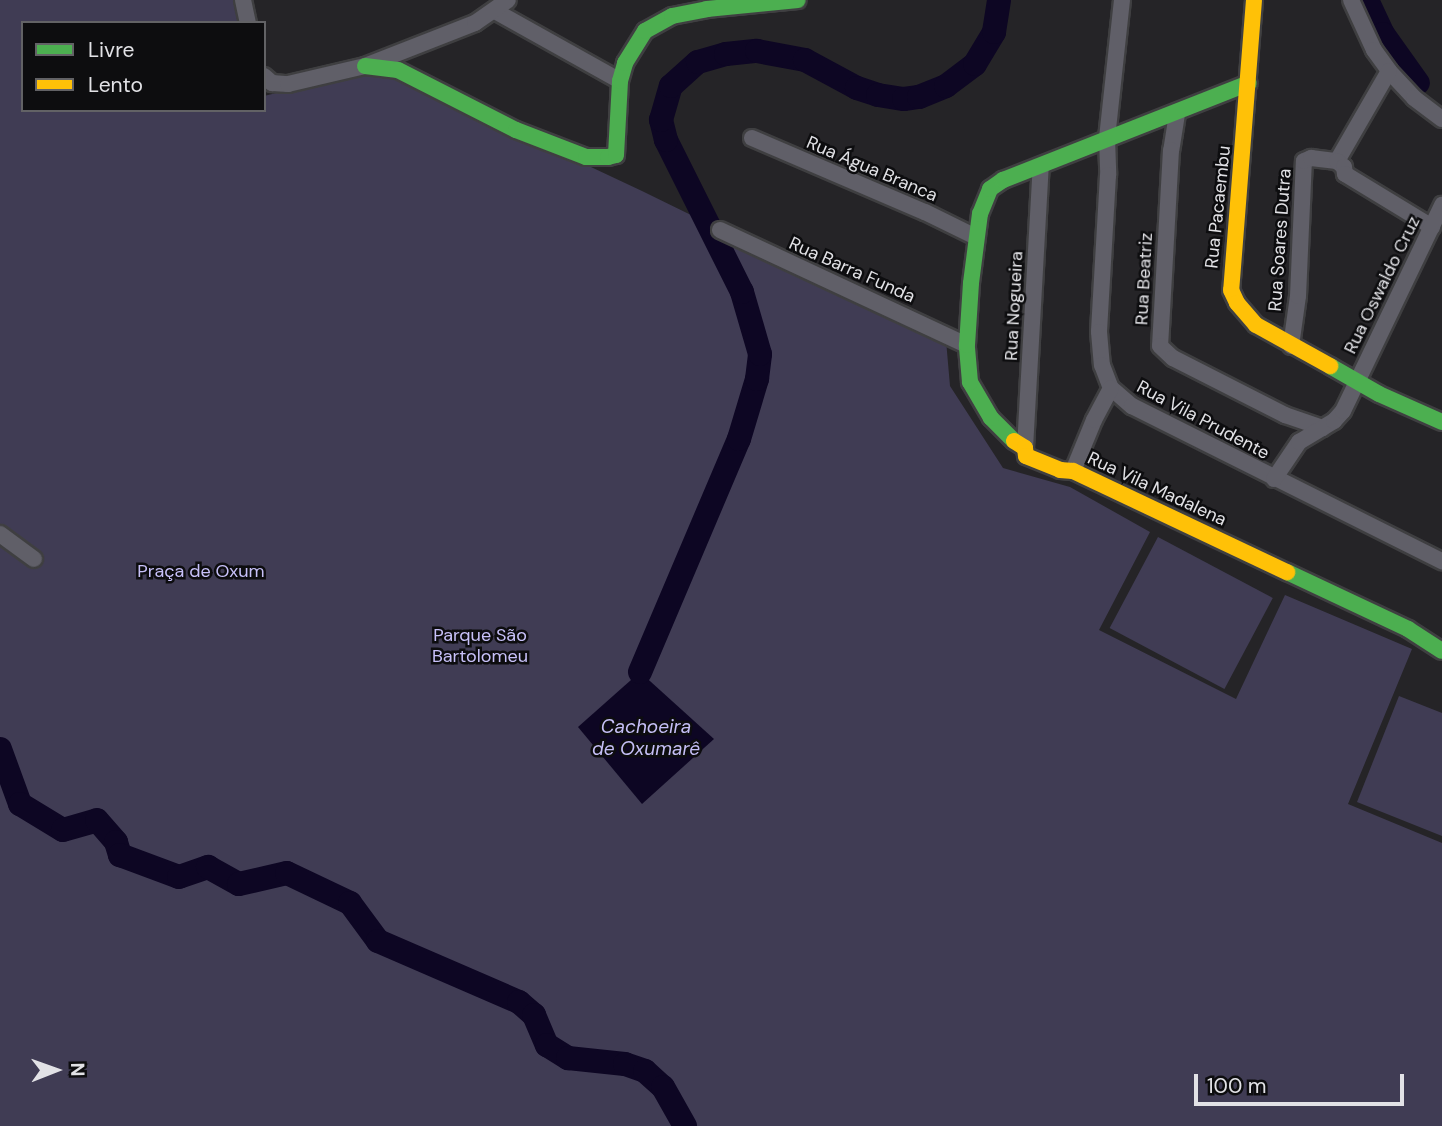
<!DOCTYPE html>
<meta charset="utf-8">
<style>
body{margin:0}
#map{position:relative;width:1442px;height:1126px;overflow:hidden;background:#252427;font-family:"DM Sans",sans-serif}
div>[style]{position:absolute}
.green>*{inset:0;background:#403c54;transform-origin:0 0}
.water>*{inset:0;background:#0d0623}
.river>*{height:24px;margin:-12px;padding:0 12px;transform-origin:12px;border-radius:12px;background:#0d0623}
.roads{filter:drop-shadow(2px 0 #3f3f41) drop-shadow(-2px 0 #3f3f41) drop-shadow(0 2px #3f3f41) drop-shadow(0 -2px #3f3f41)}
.street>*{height:16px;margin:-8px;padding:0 8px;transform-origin:8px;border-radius:8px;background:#605f68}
.fast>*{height:16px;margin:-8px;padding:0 8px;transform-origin:8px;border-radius:8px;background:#4caf50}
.slow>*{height:16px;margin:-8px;padding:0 8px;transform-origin:8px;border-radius:8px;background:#ffc107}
span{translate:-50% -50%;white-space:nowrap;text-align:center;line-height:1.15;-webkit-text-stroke:5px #0d0d0f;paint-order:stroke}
.street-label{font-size:18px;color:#e2e2e6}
.park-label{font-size:18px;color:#c8c1f9}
.water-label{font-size:19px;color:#c5bff6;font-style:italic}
.legend{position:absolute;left:21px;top:21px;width:245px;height:91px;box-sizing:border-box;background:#0d0d0f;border:2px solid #626265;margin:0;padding:9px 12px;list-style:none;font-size:21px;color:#e2e2e6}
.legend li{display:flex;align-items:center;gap:14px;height:35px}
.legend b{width:35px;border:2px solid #626265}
.north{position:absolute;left:21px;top:1035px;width:70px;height:70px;-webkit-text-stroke:5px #0d0d0f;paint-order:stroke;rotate:89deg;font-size:19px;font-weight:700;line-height:28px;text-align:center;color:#e2e2e6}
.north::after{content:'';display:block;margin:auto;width:24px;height:32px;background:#e2e2e6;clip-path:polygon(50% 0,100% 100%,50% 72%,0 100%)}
.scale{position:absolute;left:1194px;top:1074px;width:210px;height:32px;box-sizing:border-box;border:4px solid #e2e2e6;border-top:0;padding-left:9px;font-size:21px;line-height:24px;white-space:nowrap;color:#e2e2e6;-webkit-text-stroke:5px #0d0d0f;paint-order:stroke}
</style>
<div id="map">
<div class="green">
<div style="clip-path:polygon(0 0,238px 0,244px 23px,23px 23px,23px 110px,264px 110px,264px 96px,366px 71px,391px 73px,642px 191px,946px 340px,950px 386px,1003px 468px,1070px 487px,1150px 532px,1099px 630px,1236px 699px,1285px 595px,1412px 649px,1348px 804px,1442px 843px,1442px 1126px,0 1126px)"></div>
<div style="left:1158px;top:537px;width:130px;height:103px;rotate:28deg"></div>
<div style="clip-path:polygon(1399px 696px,1442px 713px,1442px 836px,1357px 802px)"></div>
</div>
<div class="water">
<div style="clip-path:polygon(640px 672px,714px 739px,642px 804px,578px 727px)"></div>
</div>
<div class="river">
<div style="left:1367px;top:0;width:38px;rotate:65deg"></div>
<div style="left:1383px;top:34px;width:60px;rotate:54.5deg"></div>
<div style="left:640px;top:672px;width:253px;rotate:-67deg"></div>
<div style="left:739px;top:439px;width:63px;rotate:-73.3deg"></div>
<div style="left:757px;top:379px;width:25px;rotate:-83deg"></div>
<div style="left:760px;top:354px;width:65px;rotate:-106.2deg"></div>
<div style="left:742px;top:292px;width:170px;rotate:-116.6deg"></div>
<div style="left:666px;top:140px;width:21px;rotate:-104deg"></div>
<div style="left:661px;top:120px;width:35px;rotate:-74deg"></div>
<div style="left:671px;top:86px;width:36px;rotate:-42deg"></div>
<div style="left:698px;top:62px;width:29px;rotate:-16deg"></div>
<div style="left:726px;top:54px;width:31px;rotate:-6deg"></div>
<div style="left:757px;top:51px;width:49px;rotate:10.6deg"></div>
<div style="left:805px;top:60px;width:59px;rotate:28.3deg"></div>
<div style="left:857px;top:88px;width:22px;rotate:18deg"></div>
<div style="left:878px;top:95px;width:26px;rotate:9deg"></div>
<div style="left:904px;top:99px;width:15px;rotate:-8deg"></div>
<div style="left:919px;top:97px;width:29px;rotate:-22deg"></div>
<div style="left:946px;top:86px;width:36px;rotate:-37deg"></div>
<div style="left:975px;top:64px;width:37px;rotate:-59deg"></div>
<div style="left:994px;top:32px;width:32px;rotate:-81deg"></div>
<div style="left:0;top:749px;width:59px;rotate:70deg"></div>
<div style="left:20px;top:804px;width:50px;rotate:31.2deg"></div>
<div style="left:63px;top:830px;width:35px;rotate:-16deg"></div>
<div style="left:97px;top:820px;width:29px;rotate:49deg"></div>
<div style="left:116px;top:842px;width:14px;rotate:73deg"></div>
<div style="left:120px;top:855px;width:63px;rotate:20.4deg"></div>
<div style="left:179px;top:877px;width:31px;rotate:-19deg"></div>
<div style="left:208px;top:867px;width:35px;rotate:29deg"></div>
<div style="left:239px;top:884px;width:49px;rotate:-12.9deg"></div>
<div style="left:287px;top:873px;width:70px;rotate:25.5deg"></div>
<div style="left:350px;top:903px;width:47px;rotate:53.6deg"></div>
<div style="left:378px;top:941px;width:154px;rotate:23.4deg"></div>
<div style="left:519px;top:1002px;width:20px;rotate:41deg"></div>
<div style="left:534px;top:1015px;width:33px;rotate:67deg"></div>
<div style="left:547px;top:1045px;width:25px;rotate:32deg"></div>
<div style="left:568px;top:1058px;width:57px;rotate:6deg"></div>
<div style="left:625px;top:1064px;width:21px;rotate:19deg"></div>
<div style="left:645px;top:1071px;width:24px;rotate:42deg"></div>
<div style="left:663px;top:1087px;width:45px;rotate:60.6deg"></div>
</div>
<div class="roads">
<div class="street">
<div style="left:243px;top:0;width:24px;rotate:78deg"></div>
<div style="left:1122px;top:0;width:139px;rotate:96.2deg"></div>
<div style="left:1107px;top:138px;width:37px;rotate:88deg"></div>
<div style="left:1108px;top:175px;width:157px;rotate:93.3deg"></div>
<div style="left:1099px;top:332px;width:33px;rotate:85deg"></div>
<div style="left:1102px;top:365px;width:25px;rotate:69deg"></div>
<div style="left:1111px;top:388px;width:28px;rotate:41deg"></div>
<div style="left:1132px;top:406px;width:347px;rotate:26.6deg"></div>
<div style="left:1351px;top:0;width:55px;rotate:65.3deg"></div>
<div style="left:1374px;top:50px;width:26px;rotate:54deg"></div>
<div style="left:1389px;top:71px;width:37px;rotate:47deg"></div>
<div style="left:1414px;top:98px;width:35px;rotate:37deg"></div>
<div style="left:495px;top:11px;width:143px;rotate:29.2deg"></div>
<div style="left:264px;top:76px;width:11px;rotate:41deg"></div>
<div style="left:272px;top:83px;width:16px;rotate:4deg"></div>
<div style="left:288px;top:84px;width:79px;rotate:-13.2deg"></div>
<div style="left:365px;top:66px;width:118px;rotate:-21.4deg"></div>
<div style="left:475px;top:23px;width:40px;rotate:-34.9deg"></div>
<div style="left:1177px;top:114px;width:36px;rotate:99deg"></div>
<div style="left:1171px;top:150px;width:196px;rotate:93.2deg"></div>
<div style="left:1160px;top:346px;width:18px;rotate:43deg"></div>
<div style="left:1173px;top:358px;width:126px;rotate:27deg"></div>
<div style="left:1285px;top:415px;width:40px;rotate:18.9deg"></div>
<div style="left:752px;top:138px;width:188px;rotate:23.2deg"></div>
<div style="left:925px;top:212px;width:57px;rotate:26.1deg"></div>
<div style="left:1337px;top:161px;width:104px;rotate:-60deg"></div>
<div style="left:720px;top:230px;width:272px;rotate:25deg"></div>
<div style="left:1291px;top:346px;width:50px;rotate:-82deg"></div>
<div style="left:1298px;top:296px;width:135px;rotate:-87.5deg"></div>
<div style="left:1304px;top:161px;width:8px;rotate:-23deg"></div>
<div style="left:1311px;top:158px;width:26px;rotate:7deg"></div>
<div style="left:1337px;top:161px;width:9px;rotate:41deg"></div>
<div style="left:1344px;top:167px;width:7px;rotate:82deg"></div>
<div style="left:1345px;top:174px;width:102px;rotate:31.3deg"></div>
<div style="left:1025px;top:448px;width:282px;rotate:-86.8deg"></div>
<div style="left:1073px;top:471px;width:55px;rotate:-67.6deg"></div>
<div style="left:1094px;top:420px;width:36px;rotate:-62deg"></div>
<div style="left:1274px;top:479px;width:45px;rotate:-56deg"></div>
<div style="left:1299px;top:442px;width:41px;rotate:-31deg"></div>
<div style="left:1334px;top:421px;width:13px;rotate:-48deg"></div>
<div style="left:1343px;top:411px;width:229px;rotate:-64.3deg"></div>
<div style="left:0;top:534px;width:42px;rotate:36.3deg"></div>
</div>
<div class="fast">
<div style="left:365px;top:66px;width:33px;rotate:7deg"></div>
<div style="left:398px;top:70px;width:132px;rotate:27deg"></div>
<div style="left:516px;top:130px;width:75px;rotate:21.1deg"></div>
<div style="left:586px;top:157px;width:22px"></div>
<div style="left:608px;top:157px;width:8px;rotate:-14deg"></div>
<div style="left:616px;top:155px;width:74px;rotate:-86.9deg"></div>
<div style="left:620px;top:81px;width:19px;rotate:-74deg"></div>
<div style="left:625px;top:63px;width:38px;rotate:-58deg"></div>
<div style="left:645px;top:31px;width:31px;rotate:-29deg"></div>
<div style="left:672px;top:16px;width:36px;rotate:-11deg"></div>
<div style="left:707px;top:9px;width:91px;rotate:-5.6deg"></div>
<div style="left:1330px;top:366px;width:56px;rotate:29.7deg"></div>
<div style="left:1379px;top:394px;width:69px;rotate:24deg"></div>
<div style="left:1014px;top:441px;width:33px;rotate:-135deg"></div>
<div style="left:991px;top:418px;width:42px;rotate:-120.3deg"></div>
<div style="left:970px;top:382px;width:37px;rotate:-95deg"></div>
<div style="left:967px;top:345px;width:62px;rotate:-86.3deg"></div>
<div style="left:971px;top:283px;width:70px;rotate:-82.6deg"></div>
<div style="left:980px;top:214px;width:27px;rotate:-68deg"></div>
<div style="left:990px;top:189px;width:16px;rotate:-35deg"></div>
<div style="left:1003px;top:180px;width:264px;rotate:-21.5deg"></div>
<div style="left:1287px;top:572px;width:134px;rotate:25.2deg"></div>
<div style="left:1408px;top:629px;width:40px;rotate:32.9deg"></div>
</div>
<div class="slow">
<div style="left:1254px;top:0;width:291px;rotate:94.5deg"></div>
<div style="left:1231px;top:290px;width:14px;rotate:65deg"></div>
<div style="left:1237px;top:303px;width:29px;rotate:49deg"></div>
<div style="left:1256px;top:325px;width:85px;rotate:29deg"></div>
<div style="left:1014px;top:441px;width:13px;rotate:32deg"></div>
<div style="left:1025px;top:448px;width:8px;rotate:83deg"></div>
<div style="left:1026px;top:456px;width:37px;rotate:22deg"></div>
<div style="left:1060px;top:470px;width:13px;rotate:4deg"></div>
<div style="left:1073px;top:471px;width:237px;rotate:25.3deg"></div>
</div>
</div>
<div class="street-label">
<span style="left:872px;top:169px;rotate:23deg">Rua Água Branca</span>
<span style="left:1218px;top:207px;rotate:-84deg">Rua Pacaembu</span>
<span style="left:1280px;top:240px;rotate:-86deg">Rua Soares Dutra</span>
<span style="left:852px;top:270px;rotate:24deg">Rua Barra Funda</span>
<span style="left:1144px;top:279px;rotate:-87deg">Rua Beatriz</span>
<span style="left:1382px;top:285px;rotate:-64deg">Rua Oswaldo Cruz</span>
<span style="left:1014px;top:306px;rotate:-87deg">Rua Nogueira</span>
<span style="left:1203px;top:420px;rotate:28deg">Rua Vila Prudente</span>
<span style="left:1157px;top:489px;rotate:25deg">Rua Vila Madalena</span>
</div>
<div class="park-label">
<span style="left:201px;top:571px">Praça de Oxum</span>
<span style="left:480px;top:646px">Parque São<br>Bartolomeu</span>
</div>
<div class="water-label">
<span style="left:646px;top:738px">Cachoeira<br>de Oxumarê</span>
</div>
<ul class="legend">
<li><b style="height:9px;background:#4caf50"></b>Livre</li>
<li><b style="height:9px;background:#ffc107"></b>Lento</li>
</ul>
<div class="north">N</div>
<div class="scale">100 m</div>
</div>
